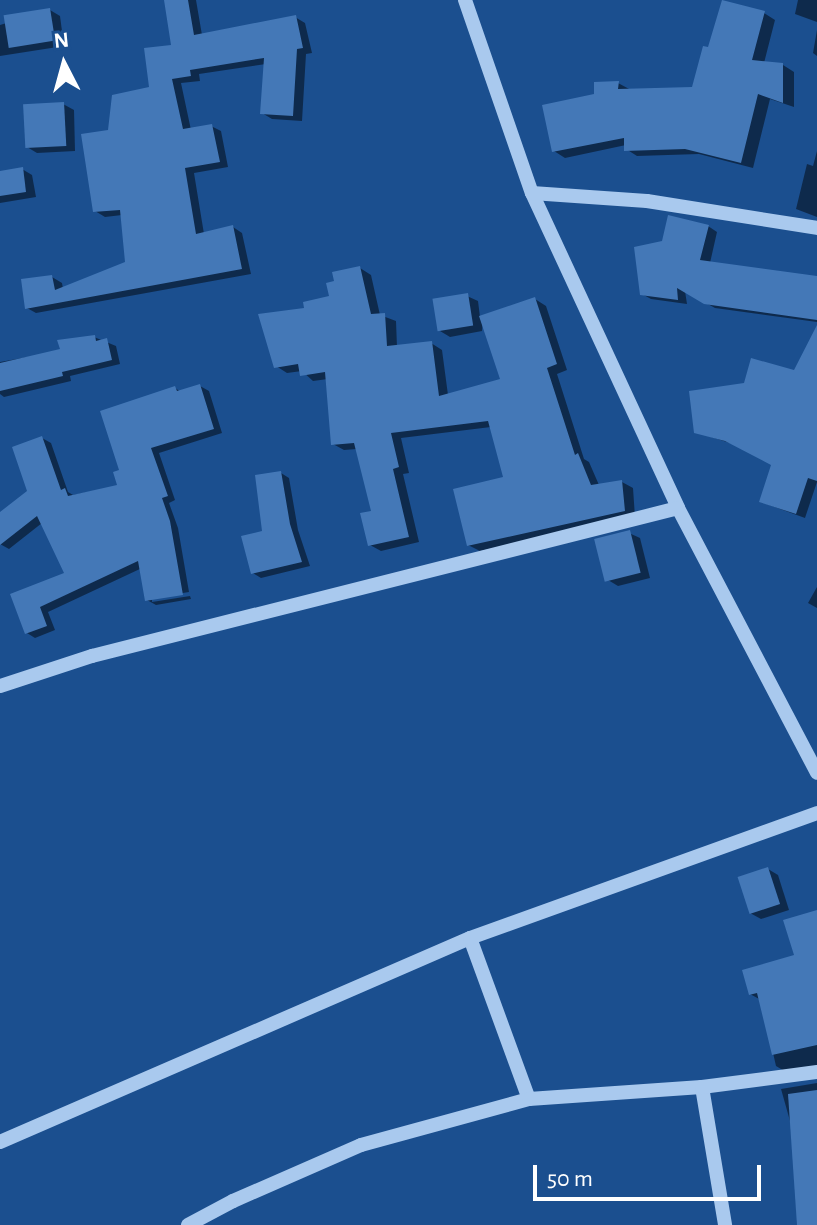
<!DOCTYPE html>
<style>
body{margin:0}
#map{position:relative;width:817px;height:1225px;overflow:hidden;background:#1b4f8f;font-family:"Alegreya Sans",sans-serif}
div>[style]{position:absolute}
.shadow>*{inset:0;background:#0007}
.building>*{inset:0;background:#4478b7;transform-origin:0 0}
.minor>*{height:14px;margin:-7px;padding:0 7px;transform-origin:7px;border-radius:7px;background:#a9c9ee}
span{translate:-50% -50%;white-space:nowrap;text-align:center;line-height:1.15;-webkit-text-stroke:8px #1b4f8f;paint-order:stroke}
.north{position:absolute;left:24px;top:24px;width:80px;height:80px;-webkit-text-stroke:6px #1b4f8f;paint-order:stroke;rotate:354deg;font-size:22px;font-weight:700;line-height:32px;text-align:center;color:#fff}
.north::after{content:'';display:block;margin:auto;width:28px;height:36px;background:#fff;clip-path:polygon(50% 0,100% 100%,50% 72%,0 100%)}
.scale{position:absolute;left:533px;top:1165px;width:228px;height:36px;box-sizing:border-box;border:4px solid #fff;border-top:0;padding-left:10px;font-size:24px;line-height:28px;white-space:nowrap;color:#fff;-webkit-text-stroke:6px #1b4f8f;paint-order:stroke}
</style>
<div id="map">
<div class="shadow">
<div style="clip-path:polygon(166px 0,196px 0,202px 35px,295px 17px,305px 23px,312px 53px,306px 54px,302px 121px,272px 119px,262px 113px,266px 64px,199px 74px,200px 81px,181px 83px,191px 130px,211px 126px,221px 131px,228px 167px,194px 173px,204px 234px,233px 227px,242px 233px,251px 274px,36px 313px,27px 308px,52px 277px,62px 283px,63px 289px,128px 264px,122px 215px,105px 217px,95px 211px,110px 132px,151px 89px,173px 47px)"></div>
<div style="clip-path:polygon(798px 0,817px 0,817px 22px,795px 14px)"></div>
<div style="clip-path:polygon(50px 10px,60px 16px,64px 46px,0 56px,0 25px)"></div>
<div style="clip-path:polygon(764px 13px,775px 20px,764px 63px,783px 65px,794px 72px,794px 107px,770px 99px,753px 168px,699px 154px,637px 156px,626px 149px,626px 145px,565px 158px,554px 151px,596px 95px,618px 83px,631px 90px,694px 89px,710px 50px)"></div>
<div style="clip-path:polygon(817px 30px,817px 56px,813px 53px)"></div>
<div style="clip-path:polygon(63px 104px,74px 110px,75px 151px,37px 153px,27px 147px)"></div>
<div style="clip-path:polygon(817px 151px,817px 217px,796px 209px,807px 164px,813px 166px)"></div>
<div style="clip-path:polygon(22px 169px,32px 175px,36px 197px,0 203px,0 173px)"></div>
<div style="clip-path:polygon(708px 226px,717px 232px,710px 263px,817px 278px,817px 322px,715px 308px,685px 291px,687px 304px,651px 299px,642px 294px,663px 243px)"></div>
<div style="clip-path:polygon(360px 268px,371px 275px,380px 315px,396px 321px,397px 347px,431px 343px,442px 350px,448px 395px,502px 381px,483px 320px,482px 331px,450px 337px,440px 331px,467px 296px,478px 301px,480px 317px,535px 299px,546px 306px,567px 370px,557px 374px,584px 459px,589px 462px,599px 485px,622px 482px,633px 488px,635px 517px,480px 551px,468px 545px,505px 478px,491px 427px,401px 438px,409px 473px,403px 474px,419px 542px,381px 551px,370px 545px,373px 512px,357px 449px,344px 450px,333px 444px,328px 379px,313px 381px,302px 371px,287px 373px,276px 366px,306px 310px,332px 298px)"></div>
<div style="clip-path:polygon(817px 329px,817px 482px,805px 518px,761px 502px,774px 465px,736px 445px,696px 432px,746px 385px,795px 372px)"></div>
<div style="clip-path:polygon(94px 337px,116px 346px,120px 364px,70px 376px,71px 381px,4px 397px,0 394px,0 362px,62px 351px)"></div>
<div style="clip-path:polygon(200px 386px,209px 391px,222px 433px,159px 453px,175px 500px,169px 503px,178px 528px,189px 592px,152px 598px,152px 602px,190px 596px,191px 599px,156px 605px,147px 600px,142px 568px,48px 612px,55px 630px,35px 638px,27px 633px,12px 595px,67px 574px,42px 523px,9px 549px,0 544px,0 515px,29px 492px,42px 438px,51px 443px,68px 492px,73px 495px,120px 486px,121px 471px,175px 388px,181px 392px)"></div>
<div style="clip-path:polygon(281px 473px,289px 478px,298px 530px,310px 566px,261px 578px,253px 573px)"></div>
<div style="clip-path:polygon(629px 533px,640px 538px,650px 578px,618px 586px,608px 580px)"></div>
<div style="clip-path:polygon(817px 587px,817px 608px,808px 603px)"></div>
<div style="clip-path:polygon(768px 869px,778px 875px,789px 910px,761px 919px,750px 913px)"></div>
<div style="clip-path:polygon(817px 912px,817px 1068px,786px 1072px,776px 1066px,761px 1000px,750px 994px,796px 957px)"></div>
<div style="clip-path:polygon(817px 1083px,817px 1217px,781px 1089px)"></div>
</div>
<div class="building">
<div style="clip-path:polygon(164px 0,188px 0,194px 35px,296px 15px,303px 48px,297px 49px,293px 116px,260px 114px,264px 58px,190px 70px,191px 76px,172px 79px,183px 129px,212px 124px,220px 162px,185px 168px,196px 234px,233px 225px,242px 269px,25px 309px,21px 279px,52px 275px,55px 290px,125px 262px,120px 210px,93px 212px,81px 134px,108px 130px,112px 95px,149px 87px,144px 48px,171px 45px)"></div>
<div style="clip-path:polygon(722px 0,765px 11px,752px 60px,783px 63px,783px 103px,758px 94px,741px 163px,685px 149px,624px 151px,624px 138px,552px 152px,542px 105px,594px 94px,594px 82px,619px 81px,618px 89px,692px 87px,703px 46px,708px 47px)"></div>
<div style="left:50px;top:8px;width:33px;height:47px;rotate:81deg"></div>
<div style="left:64px;top:102px;width:44px;height:41px;rotate:87deg"></div>
<div style="clip-path:polygon(23px 167px,26px 192px,0 196px,0 171px)"></div>
<div style="clip-path:polygon(668px 215px,709px 225px,700px 260px,817px 276px,817px 320px,704px 304px,677px 288px,678px 300px,640px 295px,634px 247px,662px 241px)"></div>
<div style="clip-path:polygon(360px 266px,371px 314px,385px 313px,387px 346px,432px 341px,439px 396px,500px 379px,479px 316px,535px 297px,557px 364px,547px 368px,575px 455px,578px 453px,591px 485px,622px 480px,625px 511px,467px 546px,453px 489px,503px 477px,488px 421px,391px 433px,399px 467px,393px 469px,409px 537px,368px 546px,360px 513px,371px 511px,354px 443px,331px 445px,325px 372px,300px 376px,298px 364px,274px 368px,258px 314px,304px 308px,303px 302px,329px 296px,326px 283px,334px 281px,332px 272px)"></div>
<div style="left:468px;top:293px;width:33px;height:36px;rotate:81deg"></div>
<div style="clip-path:polygon(817px 325px,817px 481px,808px 478px,796px 514px,759px 502px,771px 465px,725px 441px,694px 433px,689px 391px,744px 383px,751px 358px,794px 370px)"></div>
<div style="clip-path:polygon(95px 335px,96px 341px,107px 338px,112px 360px,62px 372px,63px 376px,0 391px,0 363px,60px 349px,57px 340px)"></div>
<div style="clip-path:polygon(200px 384px,214px 429px,151px 448px,168px 496px,162px 498px,170px 521px,183px 595px,145px 601px,138px 561px,40px 607px,47px 626px,25px 634px,10px 594px,64px 573px,37px 516px,0 545px,0 512px,27px 491px,12px 447px,42px 436px,61px 490px,65px 488px,68px 496px,117px 485px,113px 472px,119px 470px,100px 411px,175px 386px,177px 391px)"></div>
<div style="clip-path:polygon(281px 471px,290px 524px,302px 562px,251px 574px,241px 536px,262px 531px,255px 475px)"></div>
<div style="left:630px;top:530px;width:44px;height:37px;rotate:76deg"></div>
<div style="left:768px;top:867px;width:39px;height:32px;rotate:72deg"></div>
<div style="clip-path:polygon(817px 910px,817px 1045px,772px 1055px,757px 993px,749px 995px,742px 970px,794px 955px,783px 920px)"></div>
<div style="clip-path:polygon(817px 1090px,817px 1225px,797px 1225px,788px 1094px)"></div>
</div>
<div class="minor">
<div style="left:465px;top:0;width:204px;rotate:70.9deg"></div>
<div style="left:532px;top:193px;width:347px;rotate:65.1deg"></div>
<div style="left:678px;top:508px;width:299px;rotate:62.3deg"></div>
<div style="left:532px;top:193px;width:115px;rotate:4deg"></div>
<div style="left:647px;top:201px;width:172px;rotate:9deg"></div>
<div style="left:0;top:686px;width:97px;rotate:-18.1deg"></div>
<div style="left:92px;top:656px;width:604px;rotate:-14.17deg"></div>
<div style="left:470px;top:938px;width:171px;rotate:69.9deg"></div>
<div style="left:702px;top:1087px;width:140px;rotate:80.5deg"></div>
<div style="left:0;top:1142px;width:512px;rotate:-23.46deg"></div>
<div style="left:470px;top:938px;width:369px;rotate:-19.8deg"></div>
<div style="left:188px;top:1225px;width:51px;rotate:-28.1deg"></div>
<div style="left:233px;top:1201px;width:140px;rotate:-23.6deg"></div>
<div style="left:361px;top:1145px;width:174px;rotate:-15.3deg"></div>
<div style="left:529px;top:1099px;width:173px;rotate:-4deg"></div>
<div style="left:702px;top:1087px;width:116px;rotate:-7.4deg"></div>
</div>
<div class="north">N</div>
<div class="scale">50 m</div>
</div>
